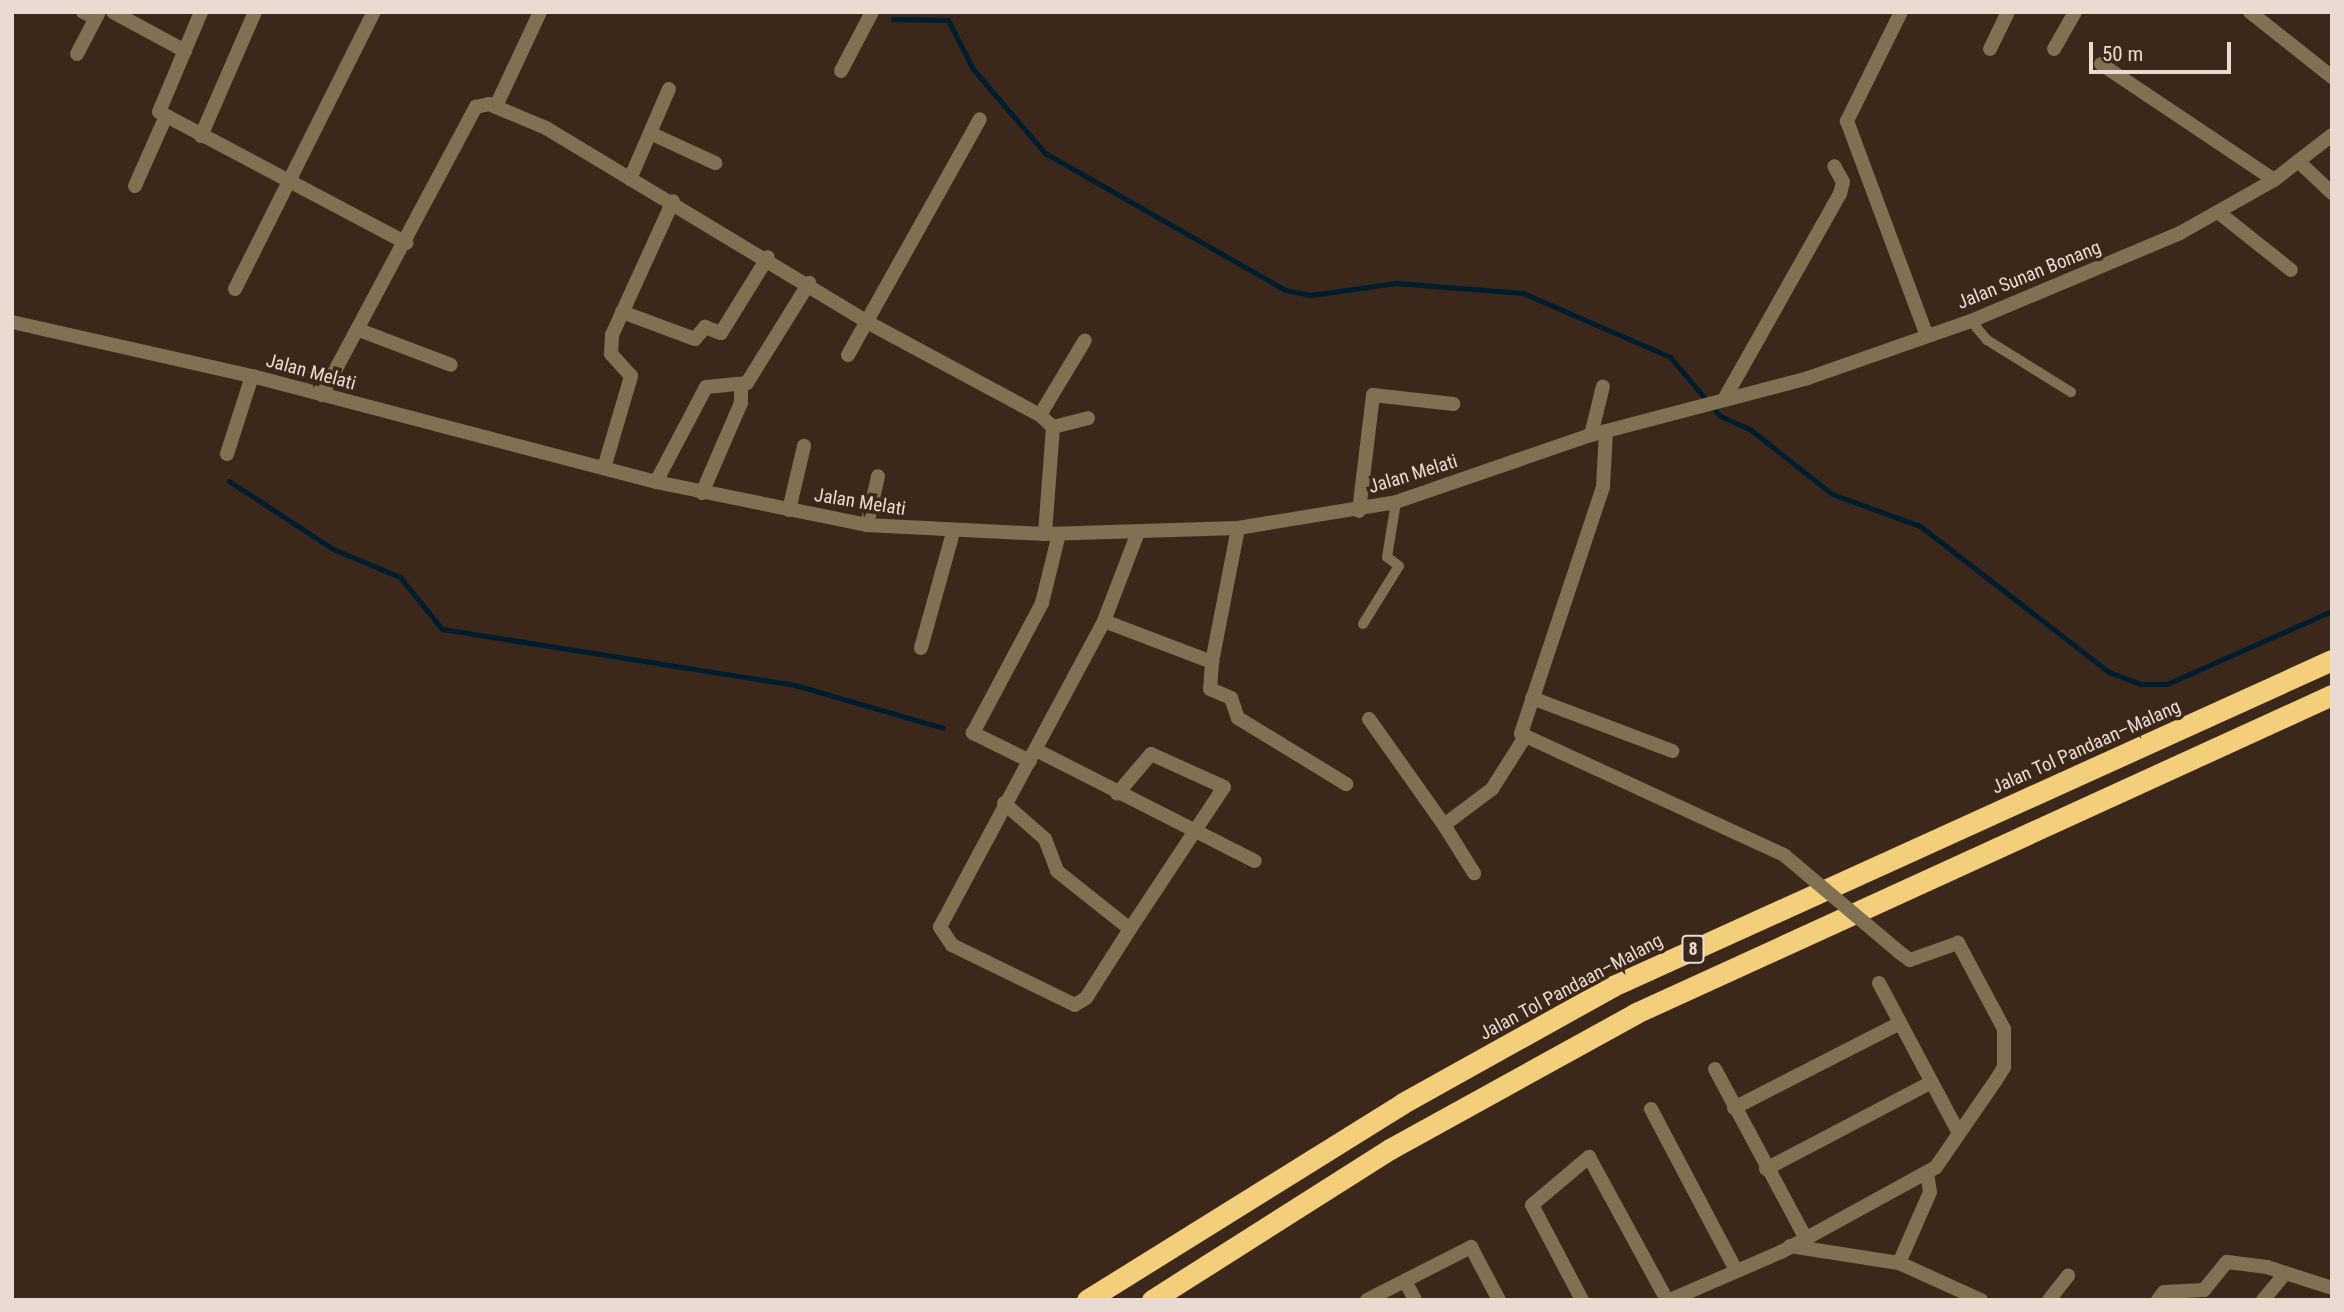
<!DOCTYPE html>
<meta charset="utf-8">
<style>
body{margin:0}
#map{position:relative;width:2344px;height:1312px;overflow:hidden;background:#3c281a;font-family:"Roboto Condensed",sans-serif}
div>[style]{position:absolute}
.stream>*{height:5px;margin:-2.5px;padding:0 2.5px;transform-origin:2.5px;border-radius:2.5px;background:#001c2f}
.lane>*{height:10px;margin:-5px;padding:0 5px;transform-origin:5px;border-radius:5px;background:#7f7151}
.street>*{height:14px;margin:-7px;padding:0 7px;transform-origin:7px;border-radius:7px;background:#7f7151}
.highway>*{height:21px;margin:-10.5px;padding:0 10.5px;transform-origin:10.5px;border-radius:10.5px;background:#f3cf7b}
.street-bridge>*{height:14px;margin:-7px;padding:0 7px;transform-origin:7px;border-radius:7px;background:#7f7151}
span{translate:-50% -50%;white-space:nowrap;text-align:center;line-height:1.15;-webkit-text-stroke:7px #3c281a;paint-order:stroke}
.shield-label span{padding:2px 5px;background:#3c281a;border:2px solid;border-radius:5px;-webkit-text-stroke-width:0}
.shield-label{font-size:18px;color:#e9dbd2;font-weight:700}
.street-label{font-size:19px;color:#e9dbd2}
.frame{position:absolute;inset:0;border:14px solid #e9dbd2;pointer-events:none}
.scale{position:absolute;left:2089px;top:42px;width:142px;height:32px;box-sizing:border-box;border:4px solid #e9dbd2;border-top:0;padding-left:9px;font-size:21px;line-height:24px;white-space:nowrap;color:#e9dbd2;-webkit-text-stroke:5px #3c281a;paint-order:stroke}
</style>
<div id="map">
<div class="stream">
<div style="left:893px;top:19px;width:55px;rotate:1deg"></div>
<div style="left:948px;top:20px;width:55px;rotate:63deg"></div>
<div style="left:973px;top:69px;width:111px;rotate:49.4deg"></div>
<div style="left:1045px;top:153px;width:276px;rotate:29.7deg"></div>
<div style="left:1285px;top:290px;width:26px;rotate:11deg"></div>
<div style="left:1311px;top:295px;width:86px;rotate:-8deg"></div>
<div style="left:1396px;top:283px;width:127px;rotate:4.5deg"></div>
<div style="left:1523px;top:293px;width:160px;rotate:23.5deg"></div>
<div style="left:1670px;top:357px;width:77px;rotate:49.7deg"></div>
<div style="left:1720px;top:416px;width:34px;rotate:24deg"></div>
<div style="left:1751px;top:430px;width:103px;rotate:38.3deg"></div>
<div style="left:1832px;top:494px;width:94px;rotate:20deg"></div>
<div style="left:1920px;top:526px;width:239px;rotate:37.7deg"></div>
<div style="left:2109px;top:672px;width:34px;rotate:21deg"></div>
<div style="left:2141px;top:684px;width:26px"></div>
<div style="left:2167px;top:684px;width:180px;rotate:-23.9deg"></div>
<div style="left:229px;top:481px;width:124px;rotate:33.2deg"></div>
<div style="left:333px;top:549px;width:73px;rotate:22.7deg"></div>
<div style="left:400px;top:577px;width:67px;rotate:51.1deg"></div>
<div style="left:442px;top:629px;width:357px;rotate:9deg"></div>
<div style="left:795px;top:685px;width:154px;rotate:16.2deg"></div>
</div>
<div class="lane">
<div style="left:1971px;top:321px;width:25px;rotate:50deg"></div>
<div style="left:1987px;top:340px;width:99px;rotate:31.8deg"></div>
<div style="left:1363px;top:624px;width:68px;rotate:-58.2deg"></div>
<div style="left:1399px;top:566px;width:15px;rotate:-143deg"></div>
<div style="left:1387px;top:557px;width:56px;rotate:-80.7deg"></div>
</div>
<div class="street">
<div style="left:83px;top:12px;width:14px;rotate:25deg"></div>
<div style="left:113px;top:12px;width:82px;rotate:28.4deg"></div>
<div style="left:201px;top:12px;width:108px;rotate:112.8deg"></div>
<div style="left:159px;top:112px;width:280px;rotate:27.9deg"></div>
<div style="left:1901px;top:12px;width:122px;rotate:116.4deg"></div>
<div style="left:1847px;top:121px;width:229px;rotate:69.6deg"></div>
<div style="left:2250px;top:12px;width:105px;rotate:38.4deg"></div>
<div style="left:1990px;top:49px;width:41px;rotate:-64.1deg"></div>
<div style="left:2054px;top:49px;width:43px;rotate:-60.4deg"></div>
<div style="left:77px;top:54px;width:47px;rotate:-62.4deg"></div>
<div style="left:2101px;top:64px;width:208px;rotate:33.8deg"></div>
<div style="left:841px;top:71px;width:67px;rotate:-62.3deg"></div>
<div style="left:496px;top:106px;width:104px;rotate:-64.9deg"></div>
<div style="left:650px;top:133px;width:72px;rotate:24.8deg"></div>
<div style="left:201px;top:136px;width:135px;rotate:-66.5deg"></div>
<div style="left:2298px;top:161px;width:47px;rotate:43.3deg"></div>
<div style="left:630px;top:179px;width:98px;rotate:-66.6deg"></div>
<div style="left:135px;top:186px;width:77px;rotate:-66.1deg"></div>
<div style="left:2218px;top:212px;width:93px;rotate:38.5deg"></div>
<div style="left:235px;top:289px;width:310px;rotate:-63.4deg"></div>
<div style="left:622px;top:312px;width:78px;rotate:20.3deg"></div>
<div style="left:695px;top:339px;width:16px;rotate:-50deg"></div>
<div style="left:705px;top:327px;width:17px;rotate:21deg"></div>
<div style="left:721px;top:333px;width:89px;rotate:-58.3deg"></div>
<div style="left:12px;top:322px;width:246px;rotate:12.7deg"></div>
<div style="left:252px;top:376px;width:418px;rotate:14.7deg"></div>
<div style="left:656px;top:482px;width:215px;rotate:11.5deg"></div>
<div style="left:867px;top:525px;width:178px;rotate:2.9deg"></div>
<div style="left:1045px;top:534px;width:193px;rotate:-1.8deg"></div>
<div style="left:1238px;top:528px;width:160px;rotate:-9.3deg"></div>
<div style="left:1396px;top:502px;width:206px;rotate:-19deg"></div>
<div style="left:1591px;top:435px;width:224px;rotate:-14.7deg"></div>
<div style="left:1808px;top:378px;width:173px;rotate:-19.3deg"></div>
<div style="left:1971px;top:321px;width:227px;rotate:-22.8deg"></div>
<div style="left:2180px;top:233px;width:108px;rotate:-29.4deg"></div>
<div style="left:2274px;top:180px;width:73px;rotate:-37.8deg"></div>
<div style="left:359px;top:330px;width:98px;rotate:20.8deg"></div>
<div style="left:848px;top:355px;width:270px;rotate:-60.8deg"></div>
<div style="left:322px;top:395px;width:327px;rotate:-61.9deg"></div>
<div style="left:476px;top:107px;width:13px;rotate:-13deg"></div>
<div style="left:489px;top:104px;width:62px;rotate:22.8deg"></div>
<div style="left:546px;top:128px;width:375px;rotate:31.1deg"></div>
<div style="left:867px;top:322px;width:196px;rotate:28.3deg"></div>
<div style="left:1040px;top:415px;width:18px;rotate:43deg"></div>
<div style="left:1053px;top:427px;width:107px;rotate:94.3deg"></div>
<div style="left:1726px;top:396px;width:232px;rotate:-60.6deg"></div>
<div style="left:1840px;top:194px;width:12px;rotate:-76deg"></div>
<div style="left:1843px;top:182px;width:18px;rotate:-119deg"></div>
<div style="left:1040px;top:415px;width:87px;rotate:-59deg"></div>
<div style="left:1053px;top:427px;width:36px;rotate:-14deg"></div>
<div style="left:1606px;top:431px;width:56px;rotate:93.1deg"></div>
<div style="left:1603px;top:487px;width:260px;rotate:108.4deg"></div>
<div style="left:1521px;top:734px;width:289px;rotate:24.7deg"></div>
<div style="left:1591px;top:435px;width:50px;rotate:-76.2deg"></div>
<div style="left:227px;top:454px;width:82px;rotate:-72.2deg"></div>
<div style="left:604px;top:468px;width:96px;rotate:-73.6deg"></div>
<div style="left:631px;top:376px;width:30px;rotate:-132deg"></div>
<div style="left:611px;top:354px;width:19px;rotate:-87deg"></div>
<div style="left:612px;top:335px;width:147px;rotate:-65.5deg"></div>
<div style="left:656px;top:482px;width:107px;rotate:-62.2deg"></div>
<div style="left:706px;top:387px;width:41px;rotate:-5.6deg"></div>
<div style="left:747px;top:383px;width:118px;rotate:-58.2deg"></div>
<div style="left:702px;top:493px;width:98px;rotate:-66.6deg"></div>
<div style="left:741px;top:403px;width:16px;rotate:-90deg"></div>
<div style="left:789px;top:510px;width:66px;rotate:-76.8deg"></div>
<div style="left:1359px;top:511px;width:117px;rotate:-83.1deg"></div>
<div style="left:1373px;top:395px;width:81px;rotate:6.4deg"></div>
<div style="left:867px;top:525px;width:50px;rotate:-77.3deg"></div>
<div style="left:1104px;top:621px;width:116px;rotate:20.8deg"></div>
<div style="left:1212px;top:662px;width:27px;rotate:94deg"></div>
<div style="left:1210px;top:689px;width:23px;rotate:23deg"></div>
<div style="left:1231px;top:698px;width:21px;rotate:71deg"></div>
<div style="left:1238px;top:718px;width:127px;rotate:31.4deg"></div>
<div style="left:921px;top:648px;width:119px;rotate:-74.5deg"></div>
<div style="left:1212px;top:662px;width:136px;rotate:-79deg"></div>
<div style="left:1532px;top:698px;width:150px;rotate:20.7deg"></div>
<div style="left:1369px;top:719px;width:130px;rotate:54.7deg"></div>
<div style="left:1444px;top:825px;width:60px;rotate:-36.9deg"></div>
<div style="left:1492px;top:789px;width:58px;rotate:-57.7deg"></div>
<div style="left:1038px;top:751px;width:243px;rotate:26.9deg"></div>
<div style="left:1030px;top:761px;width:64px;rotate:-153.8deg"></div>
<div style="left:973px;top:733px;width:147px;rotate:-62deg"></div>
<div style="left:1042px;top:603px;width:71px;rotate:-76.2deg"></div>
<div style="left:1004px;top:803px;width:55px;rotate:41.3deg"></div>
<div style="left:1045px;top:839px;width:34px;rotate:69deg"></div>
<div style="left:1057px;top:871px;width:93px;rotate:38.5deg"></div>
<div style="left:1130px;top:929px;width:170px;rotate:-56.5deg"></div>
<div style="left:1224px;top:787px;width:80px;rotate:-155.7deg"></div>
<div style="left:1151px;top:754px;width:52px;rotate:130.4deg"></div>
<div style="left:1444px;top:825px;width:57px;rotate:58deg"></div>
<div style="left:1130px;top:929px;width:82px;rotate:122.5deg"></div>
<div style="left:1086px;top:998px;width:13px;rotate:148deg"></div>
<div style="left:1075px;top:1005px;width:137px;rotate:-154deg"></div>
<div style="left:952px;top:945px;width:22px;rotate:-124deg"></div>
<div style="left:940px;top:927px;width:347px;rotate:-61.8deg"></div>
<div style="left:1104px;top:621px;width:92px;rotate:-69deg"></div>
<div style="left:1879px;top:983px;width:166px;rotate:62deg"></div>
<div style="left:1715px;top:1069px;width:191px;rotate:61.8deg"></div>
<div style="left:1734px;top:1108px;width:186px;rotate:-27.1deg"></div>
<div style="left:1651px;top:1109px;width:180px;rotate:62.2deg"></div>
<div style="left:1766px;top:1169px;width:187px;rotate:-27.7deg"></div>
<div style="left:1790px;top:1246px;width:110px;rotate:8.9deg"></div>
<div style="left:1899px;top:1263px;width:90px;rotate:24.3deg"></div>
<div style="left:1899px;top:1263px;width:77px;rotate:-66.4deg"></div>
<div style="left:1930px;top:1192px;width:20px;rotate:-99deg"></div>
<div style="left:1405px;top:1281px;width:21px;rotate:62deg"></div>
<div style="left:1367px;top:1300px;width:117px;rotate:-27deg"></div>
<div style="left:1471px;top:1247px;width:60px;rotate:62.2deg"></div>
<div style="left:1582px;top:1300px;width:107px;rotate:-117.8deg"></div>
<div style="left:1532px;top:1205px;width:75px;rotate:-40.1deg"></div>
<div style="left:1589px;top:1157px;width:163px;rotate:61.4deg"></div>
<div style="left:1670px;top:1300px;width:121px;rotate:-23.4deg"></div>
<div style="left:1781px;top:1252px;width:177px;rotate:-28.7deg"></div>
<div style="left:1936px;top:1167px;width:106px;rotate:-55.4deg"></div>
<div style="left:1996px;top:1080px;width:15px;rotate:-58deg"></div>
<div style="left:2004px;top:1067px;width:38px;rotate:-90deg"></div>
<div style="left:2004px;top:1029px;width:98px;rotate:-118.1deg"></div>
<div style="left:1958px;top:943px;width:51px;rotate:160.5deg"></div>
<div style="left:1910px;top:960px;width:14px;rotate:-144deg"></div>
<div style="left:2049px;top:1300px;width:31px;rotate:-52deg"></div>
<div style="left:2158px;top:1300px;width:10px;rotate:-53deg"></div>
<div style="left:2164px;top:1292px;width:40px;rotate:-2.9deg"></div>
<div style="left:2204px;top:1290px;width:36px;rotate:-51deg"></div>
<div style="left:2227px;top:1262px;width:40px;rotate:7.1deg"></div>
<div style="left:2267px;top:1267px;width:68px;rotate:17.9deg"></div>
<div style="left:2263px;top:1300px;width:35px;rotate:-50deg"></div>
</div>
<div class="highway">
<div style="left:1087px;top:1300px;width:372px;rotate:-31.9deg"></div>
<div style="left:1403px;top:1103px;width:240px;rotate:-29.1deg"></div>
<div style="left:1613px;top:986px;width:789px;rotate:-24.39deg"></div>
<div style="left:1152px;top:1300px;width:282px;rotate:-32.4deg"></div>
<div style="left:1390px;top:1149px;width:281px;rotate:-28.9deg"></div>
<div style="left:1636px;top:1013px;width:765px;rotate:-24.56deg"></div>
</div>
<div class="street-bridge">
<div style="left:1784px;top:855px;width:150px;rotate:40.1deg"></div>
</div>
<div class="shield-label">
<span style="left:1693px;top:949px">8</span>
</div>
<div class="street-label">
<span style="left:2029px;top:275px;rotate:-22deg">Jalan Sunan Bonang</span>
<span style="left:311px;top:372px;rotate:15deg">Jalan Melati</span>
<span style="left:1413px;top:474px;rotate:-17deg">Jalan Melati</span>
<span style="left:860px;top:502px;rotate:9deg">Jalan Melati</span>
<span style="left:2086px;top:747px;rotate:-24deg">Jalan Tol Pandaan–Malang</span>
<span style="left:1571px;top:987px;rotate:-28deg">Jalan Tol Pandaan–Malang</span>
</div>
<div class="frame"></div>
<div class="scale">50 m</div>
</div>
